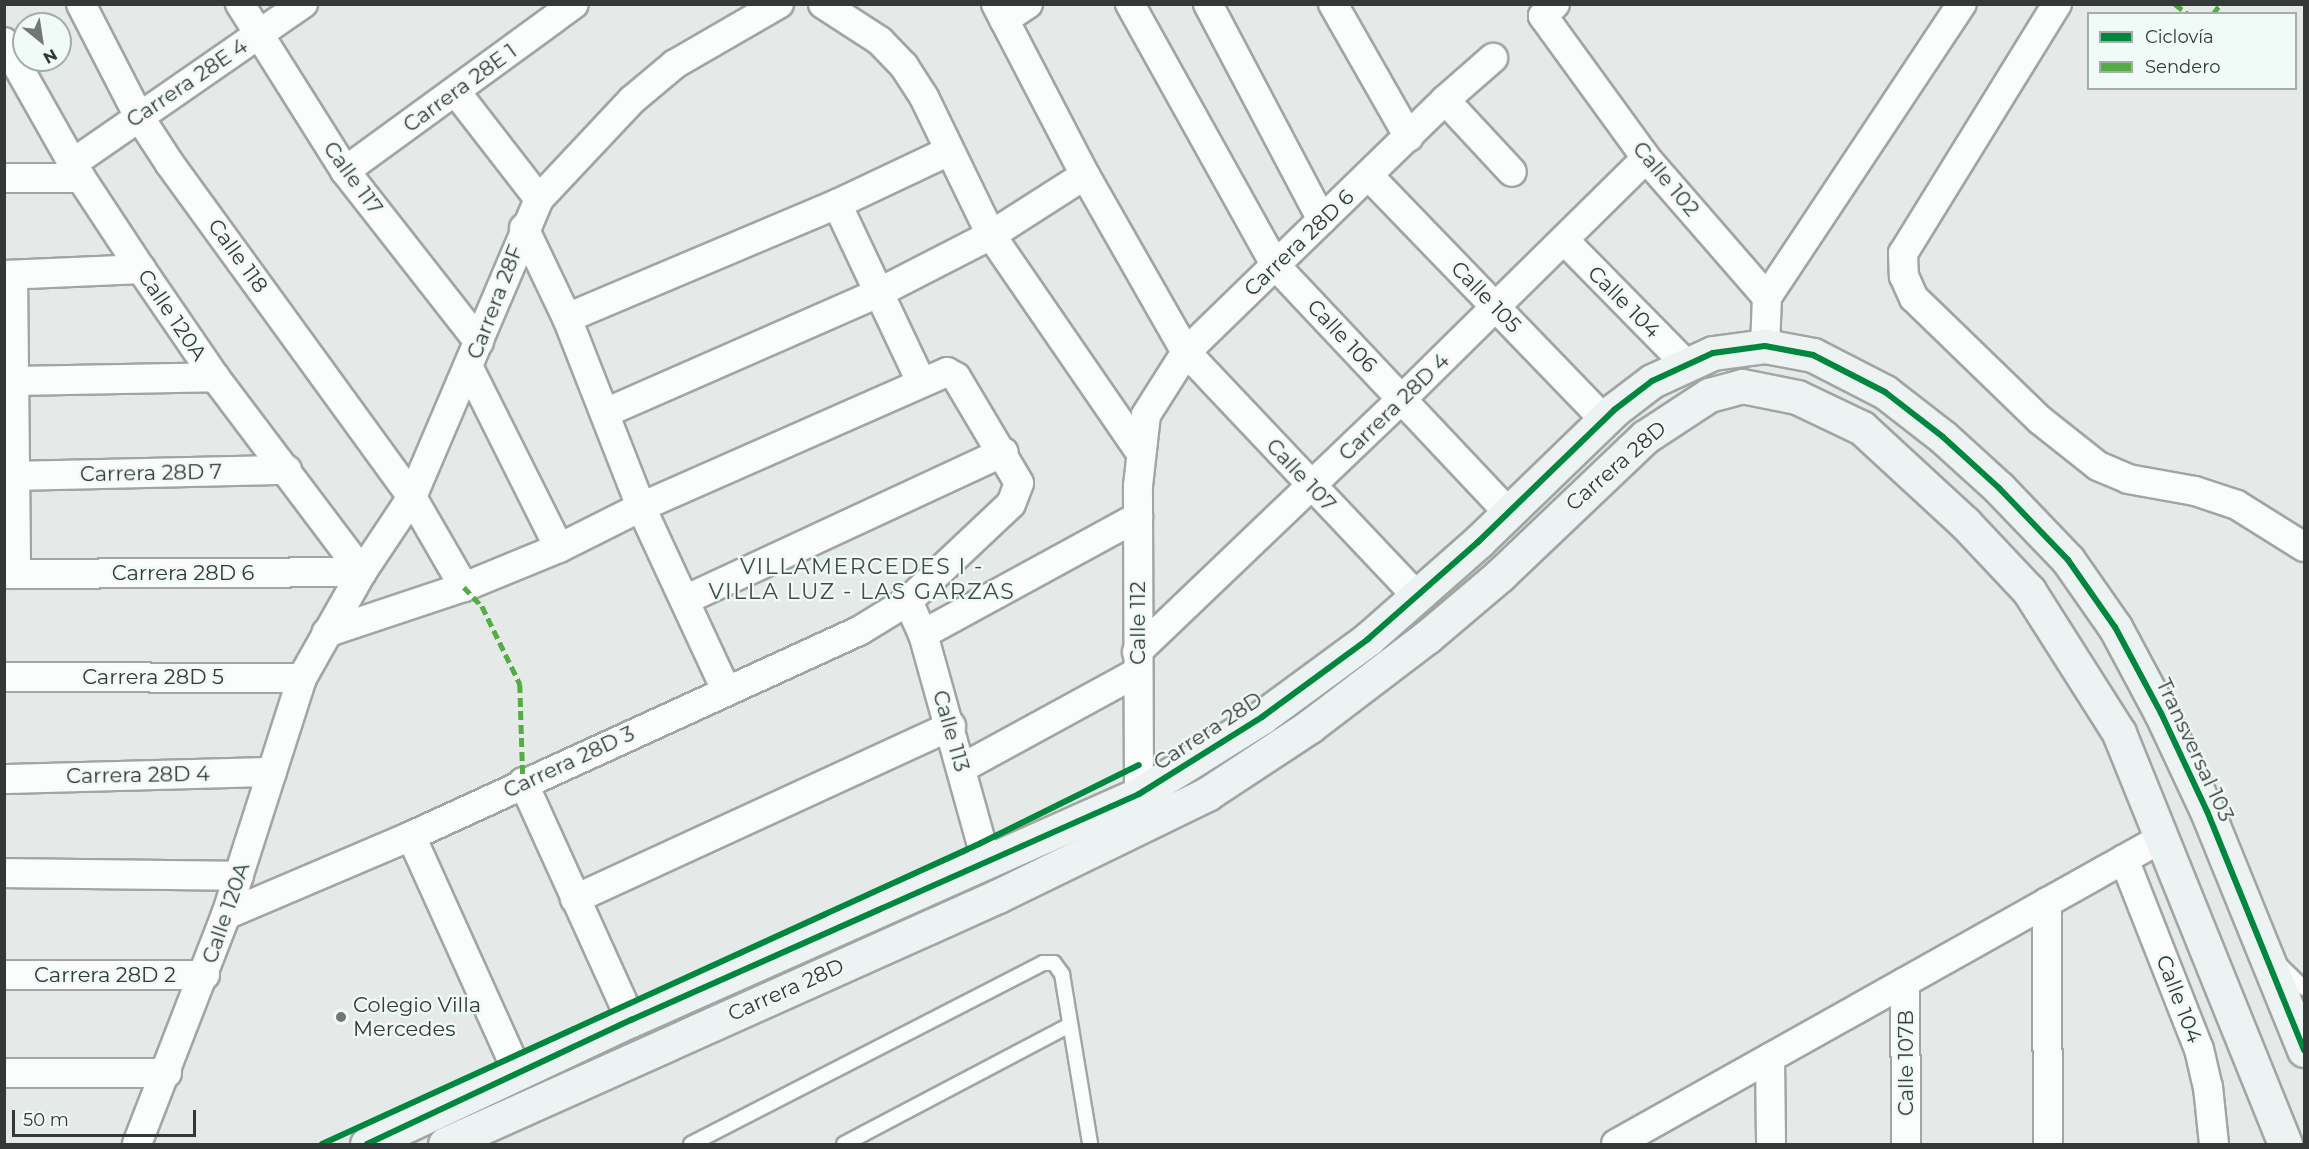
<!DOCTYPE html>
<meta charset="utf-8">
<style>
body{margin:0}
#map{position:relative;width:2309px;height:1149px;overflow:hidden;background:#e5eae8;font-family:Montserrat,sans-serif}
div>[style]{position:absolute}
.roads{filter:drop-shadow(2px 0 #a1a5a4) drop-shadow(-2px 0 #a1a5a4) drop-shadow(0 2px #a1a5a4) drop-shadow(0 -2px #a1a5a4)}
.lane>*{height:14px;margin:-7px;padding:0 7px;transform-origin:7px;border-radius:7px;background:#fbfcfc}
.street>*{height:28px;margin:-14px;padding:0 14px;transform-origin:14px;border-radius:14px;background:#fbfcfc}
.secondary>*{height:33px;margin:-16.5px;padding:0 16.5px;transform-origin:16.5px;border-radius:16.5px;background:#edf3f2}
.quiet>*{height:4.5px;margin-top:-2.25px;transform-origin:0;background:repeating-linear-gradient(90deg,#54ac45 0 9px,transparent 0 13.5px)}
.cycleway>*{height:6px;margin:-3px;padding:0 3px;transform-origin:3px;border-radius:3px;background:#00873e}
.dots>*{width:16px;height:16px;translate:-50% -50%;box-sizing:border-box;border:3px solid #f0faf7;border-radius:50%}
span{translate:-50% -50%;white-space:nowrap;text-align:center;line-height:1.15;-webkit-text-stroke:4.5px #f0faf7;paint-order:stroke}
.street-label{font-size:21px;color:#343837}
.poi-label{font-size:21px;color:#343837}
.left{translate:0 -50%;text-align:left}
.neighbourhood-label{font-size:22px;color:#444c49;letter-spacing:1.5px}
.frame{position:absolute;inset:0;border:6px solid #343837;pointer-events:none}
.legend{position:absolute;left:2087px;top:12px;width:210px;height:78px;box-sizing:border-box;background:#f0faf7;border:2px solid #a5acaa;margin:0;padding:8px 10px;list-style:none;font-size:18px;color:#343837}
.legend li{display:flex;align-items:center;gap:12px;height:30px}
.legend b{width:30px;border:2px solid #a5acaa}
.north{position:absolute;left:12px;top:12px;width:60px;height:60px;box-sizing:border-box;background:#f0faf7;border:2px solid #a5acaa;border-radius:50%;rotate:150deg;font-size:16px;font-weight:700;line-height:24px;text-align:center;color:#343837}
.north::after{content:'';display:block;margin:auto;width:21px;height:27px;background:#727675;clip-path:polygon(50% 0,100% 100%,50% 72%,0 100%)}
.scale{position:absolute;left:12px;top:1110px;width:184px;height:27px;box-sizing:border-box;border:3px solid #343837;border-top:0;padding-left:8px;font-size:18px;line-height:21px;white-space:nowrap;color:#343837;-webkit-text-stroke:4px #f0faf7;paint-order:stroke}
</style>
<div id="map">
<div class="roads">
<div class="lane">
<div style="left:2280px;top:965px;width:33px;rotate:44deg"></div>
<div style="left:691px;top:1144px;width:396px;rotate:-27.2deg"></div>
<div style="left:1043px;top:963px;width:11px"></div>
<div style="left:1054px;top:963px;width:14px;rotate:54deg"></div>
<div style="left:1062px;top:974px;width:172px;rotate:80.6deg"></div>
<div style="left:844px;top:1144px;width:255px;rotate:-27.8deg"></div>
</div>
<div class="street">
<div style="left:81px;top:4px;width:125px;rotate:62.8deg"></div>
<div style="left:138px;top:115px;width:59px;rotate:56.9deg"></div>
<div style="left:170px;top:164px;width:412px;rotate:54deg"></div>
<div style="left:412px;top:497px;width:104px;rotate:60deg"></div>
<div style="left:240px;top:4px;width:197px;rotate:57.8deg"></div>
<div style="left:345px;top:171px;width:217px;rotate:51.9deg"></div>
<div style="left:996px;top:4px;width:193px;rotate:62.5deg"></div>
<div style="left:1085px;top:175px;width:204px;rotate:60.3deg"></div>
<div style="left:1186px;top:352px;width:337px;rotate:46.6deg"></div>
<div style="left:1130px;top:4px;width:299px;rotate:60.9deg"></div>
<div style="left:1275px;top:265px;width:340px;rotate:46.7deg"></div>
<div style="left:1208px;top:4px;width:244px;rotate:62.2deg"></div>
<div style="left:1333px;top:4px;width:153px;rotate:60.3deg"></div>
<div style="left:1555px;top:4px;width:17px;rotate:135deg"></div>
<div style="left:1543px;top:16px;width:175px;rotate:54deg"></div>
<div style="left:1646px;top:158px;width:184px;rotate:49deg"></div>
<div style="left:1767px;top:297px;width:49px;rotate:92.3deg"></div>
<div style="left:2057px;top:4px;width:293px;rotate:121.7deg"></div>
<div style="left:1903px;top:253px;width:23px;rotate:88deg"></div>
<div style="left:1904px;top:276px;width:24px;rotate:66deg"></div>
<div style="left:1914px;top:298px;width:175px;rotate:44.1deg"></div>
<div style="left:2040px;top:420px;width:74px;rotate:38.4deg"></div>
<div style="left:2098px;top:466px;width:33px;rotate:23deg"></div>
<div style="left:2128px;top:479px;width:68px;rotate:10.2deg"></div>
<div style="left:2195px;top:491px;width:44px;rotate:18.4deg"></div>
<div style="left:2237px;top:505px;width:79px;rotate:32.1deg"></div>
<div style="left:1004px;top:20px;width:29px;rotate:-34deg"></div>
<div style="left:4px;top:42px;width:156px;rotate:60.5deg"></div>
<div style="left:81px;top:178px;width:109px;rotate:56.6deg"></div>
<div style="left:141px;top:269px;width:131px;rotate:55.6deg"></div>
<div style="left:215px;top:377px;width:244px;rotate:53deg"></div>
<div style="left:456px;top:92px;width:135px;rotate:52.2deg"></div>
<div style="left:1445px;top:100px;width:98px;rotate:47.1deg"></div>
<div style="left:73px;top:163px;width:280px;rotate:-34.7deg"></div>
<div style="left:345px;top:171px;width:283px;rotate:-36.1deg"></div>
<div style="left:1085px;top:175px;width:112px;rotate:147.4deg"></div>
<div style="left:991px;top:235px;width:263px;rotate:55.5deg"></div>
<div style="left:1369px;top:176px;width:338px;rotate:46deg"></div>
<div style="left:4px;top:178px;width:77px"></div>
<div style="left:837px;top:204px;width:197px;rotate:64.7deg"></div>
<div style="left:524px;top:228px;width:100px;rotate:64.5deg"></div>
<div style="left:567px;top:318px;width:203px;rotate:68.6deg"></div>
<div style="left:641px;top:507px;width:202px;rotate:65.1deg"></div>
<div style="left:1564px;top:240px;width:173px;rotate:45.5deg"></div>
<div style="left:4px;top:275px;width:137px;rotate:-2.5deg"></div>
<div style="left:13px;top:275px;width:299px;rotate:89.4deg"></div>
<div style="left:1767px;top:297px;width:352px;rotate:-56.4deg"></div>
<div style="left:567px;top:318px;width:293px;rotate:-22.9deg"></div>
<div style="left:837px;top:204px;width:124px;rotate:-25.3deg"></div>
<div style="left:469px;top:368px;width:201px;rotate:63.4deg"></div>
<div style="left:15px;top:381px;width:200px;rotate:-1.1deg"></div>
<div style="left:605px;top:413px;width:298px;rotate:-23.7deg"></div>
<div style="left:878px;top:293px;width:127px;rotate:-27.2deg"></div>
<div style="left:991px;top:235px;width:153px;rotate:-115.9deg"></div>
<div style="left:924px;top:97px;width:37px;rotate:-123deg"></div>
<div style="left:904px;top:66px;width:35px;rotate:-134deg"></div>
<div style="left:880px;top:41px;width:68px;rotate:-147deg"></div>
<div style="left:15px;top:476px;width:272px;rotate:-1.3deg"></div>
<div style="left:4px;top:574px;width:358px;rotate:-0.3deg"></div>
<div style="left:687px;top:599px;width:349px;rotate:-24.9deg"></div>
<div style="left:908px;top:601px;width:36px;rotate:66deg"></div>
<div style="left:923px;top:634px;width:238px;rotate:74.4deg"></div>
<div style="left:923px;top:634px;width:245px;rotate:-28.6deg"></div>
<div style="left:1137px;top:652px;width:365px;rotate:-43.7deg"></div>
<div style="left:1401px;top:400px;width:344px;rotate:-44.6deg"></div>
<div style="left:4px;top:677px;width:298px;rotate:0.2deg"></div>
<div style="left:962px;top:768px;width:200px;rotate:-28.6deg"></div>
<div style="left:4px;top:779px;width:268px;rotate:-1.5deg"></div>
<div style="left:523px;top:782px;width:261px;rotate:65.6deg"></div>
<div style="left:1139px;top:794px;width:308px;rotate:-90.2deg"></div>
<div style="left:1138px;top:486px;width:71px;rotate:-83.6deg"></div>
<div style="left:1146px;top:415px;width:75px;rotate:-57.6deg"></div>
<div style="left:1186px;top:352px;width:361px;rotate:-44.2deg"></div>
<div style="left:1445px;top:100px;width:64px;rotate:-41.2deg"></div>
<div style="left:411px;top:836px;width:262px;rotate:65.7deg"></div>
<div style="left:2124px;top:859px;width:204px;rotate:68.5deg"></div>
<div style="left:2199px;top:1049px;width:39px;rotate:77deg"></div>
<div style="left:2208px;top:1087px;width:57px;rotate:84deg"></div>
<div style="left:4px;top:873px;width:235px;rotate:0.7deg"></div>
<div style="left:575px;top:899px;width:414px;rotate:-24.7deg"></div>
<div style="left:2047px;top:902px;width:242px;rotate:89.8deg"></div>
<div style="left:226px;top:915px;width:201px;rotate:-23.1deg"></div>
<div style="left:411px;top:836px;width:493px;rotate:-24.6deg"></div>
<div style="left:859px;top:631px;width:57px;rotate:-31.5deg"></div>
<div style="left:908px;top:601px;width:141px;rotate:-43.3deg"></div>
<div style="left:1011px;top:504px;width:22px;rotate:-69deg"></div>
<div style="left:1019px;top:483px;width:123px;rotate:-120.7deg"></div>
<div style="left:956px;top:377px;width:10px;rotate:-151deg"></div>
<div style="left:947px;top:372px;width:334px;rotate:156.2deg"></div>
<div style="left:641px;top:507px;width:92px;rotate:153.4deg"></div>
<div style="left:559px;top:548px;width:103px;rotate:157.7deg"></div>
<div style="left:464px;top:587px;width:145px;rotate:161.6deg"></div>
<div style="left:4px;top:975px;width:201px"></div>
<div style="left:1905px;top:982px;width:162px;rotate:89.6deg"></div>
<div style="left:1770px;top:1058px;width:86px;rotate:89.3deg"></div>
<div style="left:4px;top:1073px;width:163px"></div>
<div style="left:137px;top:1144px;width:246px;rotate:-68.8deg"></div>
<div style="left:226px;top:915px;width:249px;rotate:-72.2deg"></div>
<div style="left:302px;top:678px;width:122px;rotate:-60.5deg"></div>
<div style="left:362px;top:572px;width:90px;rotate:-56.3deg"></div>
<div style="left:412px;top:497px;width:324px;rotate:-66.9deg"></div>
<div style="left:539px;top:199px;width:136px;rotate:-46.8deg"></div>
<div style="left:632px;top:100px;width:56px;rotate:-39.9deg"></div>
<div style="left:675px;top:64px;width:120px;rotate:-30deg"></div>
<div style="left:1616px;top:1144px;width:626px;rotate:-29.27deg"></div>
</div>
<div class="secondary">
<div style="left:367px;top:1144px;width:292px;rotate:-25.2deg"></div>
<div style="left:631px;top:1020px;width:556px;rotate:-23.98deg"></div>
<div style="left:1139px;top:794px;width:145px;rotate:-32deg"></div>
<div style="left:1262px;top:717px;width:132px;rotate:-36.3deg"></div>
<div style="left:1368px;top:639px;width:147px;rotate:-41.4deg"></div>
<div style="left:1478px;top:542px;width:190px;rotate:-44.1deg"></div>
<div style="left:1614px;top:410px;width:48px;rotate:-37.3deg"></div>
<div style="left:1652px;top:381px;width:67px;rotate:-24.7deg"></div>
<div style="left:1713px;top:353px;width:52px;rotate:-7.7deg"></div>
<div style="left:1765px;top:346px;width:49px;rotate:10.6deg"></div>
<div style="left:1813px;top:355px;width:81px;rotate:27.2deg"></div>
<div style="left:1885px;top:392px;width:73px;rotate:37.8deg"></div>
<div style="left:1943px;top:437px;width:76px;rotate:42.3deg"></div>
<div style="left:1999px;top:488px;width:100px;rotate:46.2deg"></div>
<div style="left:2068px;top:560px;width:82px;rotate:55deg"></div>
<div style="left:2115px;top:627px;width:98px;rotate:61.9deg"></div>
<div style="left:2161px;top:713px;width:108px;rotate:64.9deg"></div>
<div style="left:2207px;top:811px;width:258px;rotate:67.9deg"></div>
<div style="left:445px;top:1144px;width:606px;rotate:-24.15deg"></div>
<div style="left:998px;top:896px;width:233px;rotate:-26deg"></div>
<div style="left:1207px;top:794px;width:123px;rotate:-33.4deg"></div>
<div style="left:1310px;top:726px;width:147px;rotate:-37.3deg"></div>
<div style="left:1427px;top:637px;width:96px;rotate:-40.3deg"></div>
<div style="left:1500px;top:575px;width:200px;rotate:-43.6deg"></div>
<div style="left:1645px;top:437px;width:77px;rotate:-33.3deg"></div>
<div style="left:1709px;top:395px;width:34px;rotate:-15deg"></div>
<div style="left:1742px;top:386px;width:56px;rotate:11.3deg"></div>
<div style="left:1797px;top:397px;width:72px;rotate:25.5deg"></div>
<div style="left:1862px;top:428px;width:140px;rotate:42.7deg"></div>
<div style="left:1965px;top:523px;width:93px;rotate:46.7deg"></div>
<div style="left:2029px;top:591px;width:168px;rotate:57.6deg"></div>
<div style="left:2119px;top:733px;width:443px;rotate:68deg"></div>
</div>
</div>
<div class="quiet">
<div style="left:2175px;top:4px;width:16px;rotate:38deg"></div>
<div style="left:2213px;top:14px;width:12px;rotate:-55deg"></div>
<div style="left:464px;top:587px;width:26px;rotate:47deg"></div>
<div style="left:482px;top:606px;width:87px;rotate:64deg"></div>
<div style="left:520px;top:684px;width:98px;rotate:88.2deg"></div>
</div>
<div class="cycleway">
<div style="left:322px;top:1144px;width:724px;rotate:-24.55deg"></div>
<div style="left:981px;top:843px;width:176px;rotate:-26.3deg"></div>
<div style="left:367px;top:1144px;width:292px;rotate:-25.2deg"></div>
<div style="left:631px;top:1020px;width:556px;rotate:-23.98deg"></div>
<div style="left:1139px;top:794px;width:145px;rotate:-32deg"></div>
<div style="left:1262px;top:717px;width:132px;rotate:-36.3deg"></div>
<div style="left:1368px;top:639px;width:147px;rotate:-41.4deg"></div>
<div style="left:1478px;top:542px;width:190px;rotate:-44.1deg"></div>
<div style="left:1614px;top:410px;width:48px;rotate:-37.3deg"></div>
<div style="left:1652px;top:381px;width:67px;rotate:-24.7deg"></div>
<div style="left:1713px;top:353px;width:52px;rotate:-7.7deg"></div>
<div style="left:1765px;top:346px;width:49px;rotate:10.6deg"></div>
<div style="left:1813px;top:355px;width:81px;rotate:27.2deg"></div>
<div style="left:1885px;top:392px;width:73px;rotate:37.8deg"></div>
<div style="left:1943px;top:437px;width:76px;rotate:42.3deg"></div>
<div style="left:1999px;top:488px;width:100px;rotate:46.2deg"></div>
<div style="left:2068px;top:560px;width:82px;rotate:55deg"></div>
<div style="left:2115px;top:627px;width:98px;rotate:61.9deg"></div>
<div style="left:2161px;top:713px;width:108px;rotate:64.9deg"></div>
<div style="left:2207px;top:811px;width:258px;rotate:67.9deg"></div>
</div>
<div class="dots">
<div style="left:341px;top:1017px;background:#727675"></div>
</div>
<div class="street-label">
<span style="left:187px;top:83px;rotate:-34deg">Carrera 28E 4</span>
<span style="left:460px;top:88px;rotate:-36deg">Carrera 28E 1</span>
<span style="left:353px;top:178px;rotate:54deg">Calle 117</span>
<span style="left:1666px;top:179px;rotate:50deg">Calle 102</span>
<span style="left:1299px;top:243px;rotate:-44deg">Carrera 28D 6</span>
<span style="left:238px;top:256px;rotate:54deg">Calle 118</span>
<span style="left:1486px;top:297px;rotate:46deg">Calle 105</span>
<span style="left:495px;top:302px;rotate:-69deg">Carrera 28F</span>
<span style="left:1624px;top:302px;rotate:45deg">Calle 104</span>
<span style="left:172px;top:315px;rotate:56deg">Calle 120A</span>
<span style="left:1342px;top:336px;rotate:47deg">Calle 106</span>
<span style="left:1394px;top:407px;rotate:-44deg">Carrera 28D 4</span>
<span style="left:1616px;top:466px;rotate:-41deg">Carrera 28D</span>
<span style="left:151px;top:473px;rotate:-1deg">Carrera 28D 7</span>
<span style="left:1301px;top:475px;rotate:47deg">Calle 107</span>
<span style="left:183px;top:573px">Carrera 28D 6</span>
<span style="left:1138px;top:623px;rotate:-90deg">Calle 112</span>
<span style="left:153px;top:677px">Carrera 28D 5</span>
<span style="left:951px;top:731px;rotate:74deg">Calle 113</span>
<span style="left:1208px;top:731px;rotate:-33deg">Carrera 28D</span>
<span style="left:2195px;top:750px;rotate:65deg">Transversal 103</span>
<span style="left:569px;top:762px;rotate:-25deg">Carrera 28D 3</span>
<span style="left:138px;top:775px;rotate:-1deg">Carrera 28D 4</span>
<span style="left:226px;top:913px;rotate:-71deg">Calle 120A</span>
<span style="left:105px;top:975px">Carrera 28D 2</span>
<span style="left:786px;top:990px;rotate:-24deg">Carrera 28D</span>
<span style="left:2179px;top:999px;rotate:69deg">Calle 104</span>
<span style="left:1906px;top:1063px;rotate:-90deg">Calle 107B</span>
</div>
<div class="poi-label">
<span class="left" style="left:353px;top:1017px">Colegio Villa<br>Mercedes</span>
</div>
<div class="neighbourhood-label">
<span style="left:862px;top:579px">VILLAMERCEDES I -<br>VILLA LUZ - LAS GARZAS</span>
</div>
<div class="frame"></div>
<ul class="legend">
<li><b style="height:8px;background:#00873e"></b>Ciclovía</li>
<li><b style="height:8px;background:#54ac45"></b>Sendero</li>
</ul>
<div class="north">N</div>
<div class="scale">50 m</div>
</div>
